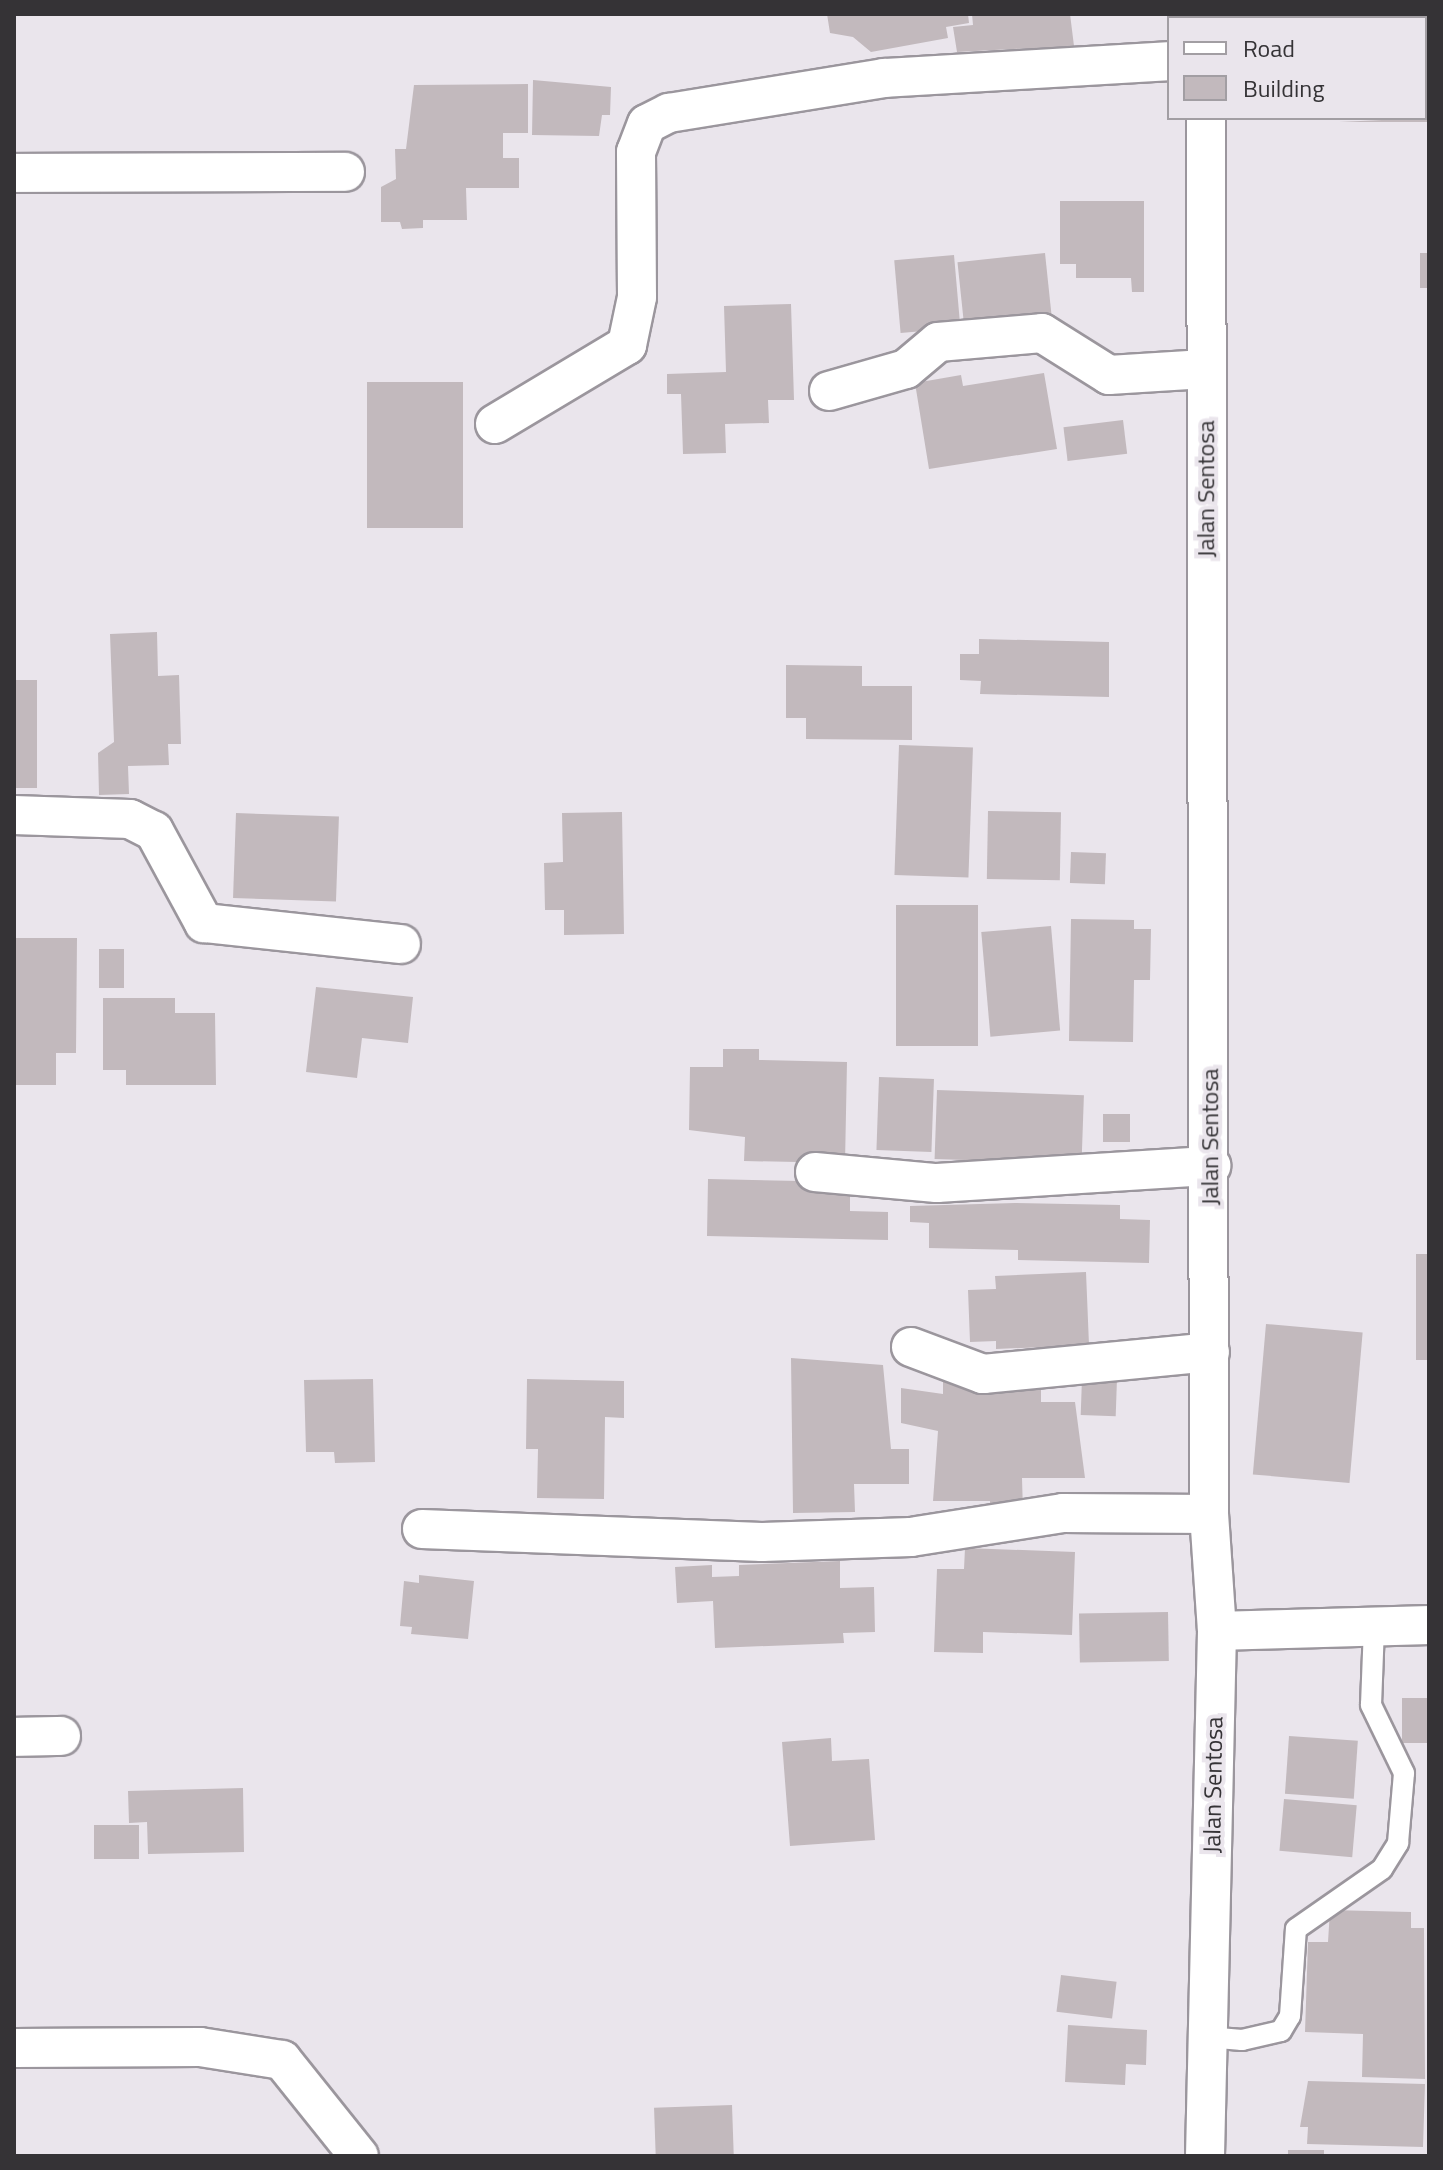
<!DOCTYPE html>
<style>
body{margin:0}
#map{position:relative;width:1443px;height:2170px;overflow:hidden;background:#eae5ec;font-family:"Titillium Web",sans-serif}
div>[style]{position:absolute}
.building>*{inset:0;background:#c2b9bd;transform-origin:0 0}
.roads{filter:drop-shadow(2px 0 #9b969d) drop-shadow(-2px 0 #9b969d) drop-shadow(0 2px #9b969d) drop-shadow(0 -2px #9b969d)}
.lane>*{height:20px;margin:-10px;padding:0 10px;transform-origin:10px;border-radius:10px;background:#fff}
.street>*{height:38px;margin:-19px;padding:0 19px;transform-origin:19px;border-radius:19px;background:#fff}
span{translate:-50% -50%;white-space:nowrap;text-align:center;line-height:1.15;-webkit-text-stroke:8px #eae5ec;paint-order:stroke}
.street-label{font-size:24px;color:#353336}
.frame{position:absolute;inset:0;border:16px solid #353336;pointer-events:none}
.legend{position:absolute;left:1167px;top:16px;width:260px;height:104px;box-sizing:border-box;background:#eae5ec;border:2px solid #a29ea3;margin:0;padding:10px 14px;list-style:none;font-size:24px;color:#353336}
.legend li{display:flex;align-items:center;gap:16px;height:40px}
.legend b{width:40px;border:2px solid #a29ea3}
</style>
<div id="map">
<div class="building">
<div style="clip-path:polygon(827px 14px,968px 14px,969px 23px,946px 27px,948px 38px,871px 52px,853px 37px,830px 33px)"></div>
<div style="clip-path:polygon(972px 14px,1070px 14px,1074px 46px,957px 52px,953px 27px,973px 25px)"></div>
<div style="clip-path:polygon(1425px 29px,1429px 122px,1339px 122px,1425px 118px)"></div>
<div style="clip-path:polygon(533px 80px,611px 87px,610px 115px,602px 115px,599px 136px,532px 135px)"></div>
<div style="clip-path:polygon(528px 84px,528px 133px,503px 133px,503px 158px,519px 158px,519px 188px,466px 188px,467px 220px,423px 220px,423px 228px,402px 229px,400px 222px,381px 222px,381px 187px,396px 179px,395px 149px,406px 149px,414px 85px)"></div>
<div style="clip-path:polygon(1060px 201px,1144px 201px,1144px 292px,1132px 292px,1131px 278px,1076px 278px,1076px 264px,1060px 264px)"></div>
<div style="left:1045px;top:253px;width:72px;height:88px;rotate:84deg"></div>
<div style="left:1420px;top:253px;width:9px;height:35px"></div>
<div style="left:954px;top:255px;width:73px;height:60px;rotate:85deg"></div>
<div style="clip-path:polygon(791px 304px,794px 400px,768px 400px,769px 423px,725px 424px,726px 453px,683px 454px,681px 394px,667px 394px,667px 374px,726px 372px,724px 306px)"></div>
<div style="clip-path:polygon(1044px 373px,1057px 449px,929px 469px,915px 383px,961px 375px,963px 386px)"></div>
<div style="left:367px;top:382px;width:96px;height:146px"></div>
<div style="left:1123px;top:420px;width:34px;height:60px;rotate:83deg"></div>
<div style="clip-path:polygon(157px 632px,158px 676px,179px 675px,181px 744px,168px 744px,169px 765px,128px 766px,129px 794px,99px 795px,98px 753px,114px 742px,110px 634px)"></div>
<div style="clip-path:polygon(979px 639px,1109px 642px,1109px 697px,980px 694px,981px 681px,960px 680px,960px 654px,979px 654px)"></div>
<div style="clip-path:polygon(786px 665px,862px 666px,862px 686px,912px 686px,912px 740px,806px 739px,806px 718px,786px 718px)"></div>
<div style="left:14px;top:680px;width:23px;height:108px"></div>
<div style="left:899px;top:745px;width:74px;height:130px;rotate:2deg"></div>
<div style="left:988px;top:811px;width:73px;height:68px;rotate:1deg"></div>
<div style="clip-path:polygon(622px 812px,624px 934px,564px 935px,564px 910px,545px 910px,544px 863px,563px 862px,562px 813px)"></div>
<div style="left:236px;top:813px;width:103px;height:85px;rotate:2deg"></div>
<div style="left:1071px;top:852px;width:35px;height:31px;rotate:2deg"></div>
<div style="left:978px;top:905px;width:141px;height:82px;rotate:90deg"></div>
<div style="clip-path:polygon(1071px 919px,1134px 920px,1134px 929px,1151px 929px,1150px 980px,1134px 980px,1133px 1042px,1069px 1041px)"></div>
<div style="left:1051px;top:926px;width:105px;height:70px;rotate:85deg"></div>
<div style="clip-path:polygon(14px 938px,77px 938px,76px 1053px,56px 1053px,56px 1085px,14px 1085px)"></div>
<div style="left:99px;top:949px;width:25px;height:39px"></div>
<div style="clip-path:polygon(316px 987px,413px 997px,408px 1043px,362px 1038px,357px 1078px,306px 1072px)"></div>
<div style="clip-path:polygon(103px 998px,175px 998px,175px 1013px,215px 1013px,216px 1085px,126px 1085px,126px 1070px,103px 1070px)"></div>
<div style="clip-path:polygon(723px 1049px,759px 1049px,759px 1060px,847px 1062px,845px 1163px,744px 1161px,745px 1137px,689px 1130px,690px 1067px,723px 1067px)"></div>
<div style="left:879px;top:1077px;width:55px;height:73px;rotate:2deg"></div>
<div style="left:937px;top:1090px;width:147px;height:69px;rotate:2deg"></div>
<div style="left:1103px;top:1114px;width:27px;height:28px"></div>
<div style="clip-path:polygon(708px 1179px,850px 1182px,850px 1211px,888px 1212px,888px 1240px,707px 1236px)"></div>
<div style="clip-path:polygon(1015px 1203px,1120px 1205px,1120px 1219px,1150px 1220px,1149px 1263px,1018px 1260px,1018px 1250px,929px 1248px,929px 1223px,910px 1222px,910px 1206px)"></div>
<div style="left:1416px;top:1254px;width:13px;height:106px"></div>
<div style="clip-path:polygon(1086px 1272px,1089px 1345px,996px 1349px,996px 1341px,970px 1342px,968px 1290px,996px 1289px,995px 1276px)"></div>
<div style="left:1266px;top:1324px;width:97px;height:151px;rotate:5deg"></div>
<div style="clip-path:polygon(791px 1358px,883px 1365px,891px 1449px,909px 1449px,909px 1484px,854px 1484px,855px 1512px,793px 1513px)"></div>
<div style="left:1082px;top:1378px;width:35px;height:37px;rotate:2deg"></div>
<div style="clip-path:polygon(373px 1379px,375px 1462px,335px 1463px,334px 1452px,306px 1452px,304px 1380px)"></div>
<div style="clip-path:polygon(527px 1379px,624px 1381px,624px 1418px,605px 1417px,604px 1499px,537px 1498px,538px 1449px,526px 1449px)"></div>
<div style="clip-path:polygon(1041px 1381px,1041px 1402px,1075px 1402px,1085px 1478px,1022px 1478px,1023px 1512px,990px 1512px,990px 1501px,933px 1501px,938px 1431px,901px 1423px,901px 1388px,943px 1394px,943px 1382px)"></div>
<div style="clip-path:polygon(965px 1548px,1075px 1552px,1072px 1635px,983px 1632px,983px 1653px,934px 1652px,937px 1569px,964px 1569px)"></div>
<div style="clip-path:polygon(840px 1561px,840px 1588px,874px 1587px,875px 1632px,843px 1633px,844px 1643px,715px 1648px,713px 1601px,677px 1603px,675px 1567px,712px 1565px,712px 1577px,739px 1576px,739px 1565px)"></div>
<div style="clip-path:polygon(419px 1575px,474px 1581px,468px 1639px,411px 1634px,412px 1627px,400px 1626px,404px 1581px,419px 1583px)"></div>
<div style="left:1168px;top:1612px;width:49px;height:89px;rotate:89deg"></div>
<div style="left:1402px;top:1698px;width:27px;height:45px"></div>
<div style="left:1289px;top:1736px;width:69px;height:58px;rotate:4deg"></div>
<div style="clip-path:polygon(831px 1738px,832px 1761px,869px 1759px,875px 1840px,790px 1846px,782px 1742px)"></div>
<div style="clip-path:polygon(243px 1788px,244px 1852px,148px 1854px,147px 1822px,129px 1823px,128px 1791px)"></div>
<div style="left:1284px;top:1799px;width:73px;height:52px;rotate:5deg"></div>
<div style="left:139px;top:1825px;width:34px;height:45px;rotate:90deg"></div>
<div style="clip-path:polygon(1330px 1910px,1411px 1912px,1411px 1928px,1424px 1928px,1425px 2079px,1362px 2077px,1363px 2034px,1305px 2032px,1308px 1942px,1328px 1942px)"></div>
<div style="left:1061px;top:1975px;width:56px;height:37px;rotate:7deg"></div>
<div style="clip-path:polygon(1068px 2025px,1147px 2030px,1146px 2065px,1126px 2064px,1125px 2085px,1065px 2082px)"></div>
<div style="clip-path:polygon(1308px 2081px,1425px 2084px,1423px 2147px,1307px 2144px,1308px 2127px,1300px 2127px)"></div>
<div style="left:732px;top:2105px;width:51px;height:78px;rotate:88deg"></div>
<div style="left:1288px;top:2150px;width:36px;height:6px"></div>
</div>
<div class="roads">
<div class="lane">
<div style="left:1207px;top:2037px;width:35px;rotate:5deg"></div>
<div style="left:1242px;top:2040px;width:40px;rotate:-13deg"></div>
<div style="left:1281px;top:2031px;width:17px;rotate:-59deg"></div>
<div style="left:1290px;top:2016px;width:87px;rotate:-86.1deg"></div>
<div style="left:1296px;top:1929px;width:105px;rotate:-34.9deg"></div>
<div style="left:1382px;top:1869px;width:31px;rotate:-58deg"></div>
<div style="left:1398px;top:1843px;width:70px;rotate:-85.1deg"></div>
<div style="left:1404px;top:1773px;width:76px;rotate:-115.9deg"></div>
<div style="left:1371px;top:1705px;width:78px;rotate:-87.8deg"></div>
</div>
<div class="street">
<div style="left:1207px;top:18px;width:4px;rotate:-90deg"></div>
<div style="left:14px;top:173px;width:331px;rotate:-0.2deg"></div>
<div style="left:829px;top:391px;width:80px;rotate:-15.9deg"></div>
<div style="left:906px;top:369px;width:42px;rotate:-40.2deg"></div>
<div style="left:938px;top:342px;width:104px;rotate:-4.9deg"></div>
<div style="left:1042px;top:333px;width:79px;rotate:32.1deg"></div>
<div style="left:1109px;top:375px;width:96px;rotate:-3.6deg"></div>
<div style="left:495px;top:424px;width:154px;rotate:-30.9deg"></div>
<div style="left:627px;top:345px;width:49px;rotate:-78.2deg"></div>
<div style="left:637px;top:297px;width:145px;rotate:-90.4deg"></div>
<div style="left:636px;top:152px;width:30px;rotate:-69deg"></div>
<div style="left:647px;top:124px;width:25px;rotate:-27deg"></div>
<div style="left:669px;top:113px;width:218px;rotate:-9.2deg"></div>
<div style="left:884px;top:78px;width:286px;rotate:-3.4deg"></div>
<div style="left:14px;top:815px;width:116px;rotate:2deg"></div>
<div style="left:130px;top:819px;width:27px;rotate:27deg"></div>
<div style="left:154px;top:831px;width:105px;rotate:61.5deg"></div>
<div style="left:204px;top:923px;width:198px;rotate:6.1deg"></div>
<div style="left:815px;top:1172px;width:122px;rotate:5.2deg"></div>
<div style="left:937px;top:1183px;width:275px;rotate:-3.6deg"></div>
<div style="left:911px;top:1347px;width:77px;rotate:20.6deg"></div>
<div style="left:983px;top:1374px;width:228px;rotate:-5.5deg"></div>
<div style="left:422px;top:1529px;width:340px;rotate:2.2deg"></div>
<div style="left:762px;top:1542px;width:149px;rotate:-1.9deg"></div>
<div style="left:911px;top:1537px;width:154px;rotate:-9deg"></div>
<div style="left:1063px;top:1513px;width:146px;rotate:0.4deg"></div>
<div style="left:1217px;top:1631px;width:212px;rotate:-1.6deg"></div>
<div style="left:14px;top:1737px;width:47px;rotate:-1.2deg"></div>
<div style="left:14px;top:2048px;width:186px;rotate:-0.3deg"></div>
<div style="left:200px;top:2047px;width:83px;rotate:9deg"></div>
<div style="left:282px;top:2060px;width:123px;rotate:51.3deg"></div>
<div style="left:1205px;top:2156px;width:525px;rotate:-88.69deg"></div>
<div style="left:1217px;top:1631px;width:117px;rotate:-93.9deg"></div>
<div style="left:1209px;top:1514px;width:1396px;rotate:-90.12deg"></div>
</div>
</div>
<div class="street-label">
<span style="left:1206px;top:489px;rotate:-90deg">Jalan Sentosa</span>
<span style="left:1210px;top:1137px;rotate:-90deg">Jalan Sentosa</span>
<span style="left:1213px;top:1785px;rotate:-89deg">Jalan Sentosa</span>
</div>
<div class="frame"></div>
<ul class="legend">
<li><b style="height:10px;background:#fff"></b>Road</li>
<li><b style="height:22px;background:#c2b9bd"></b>Building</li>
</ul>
</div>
